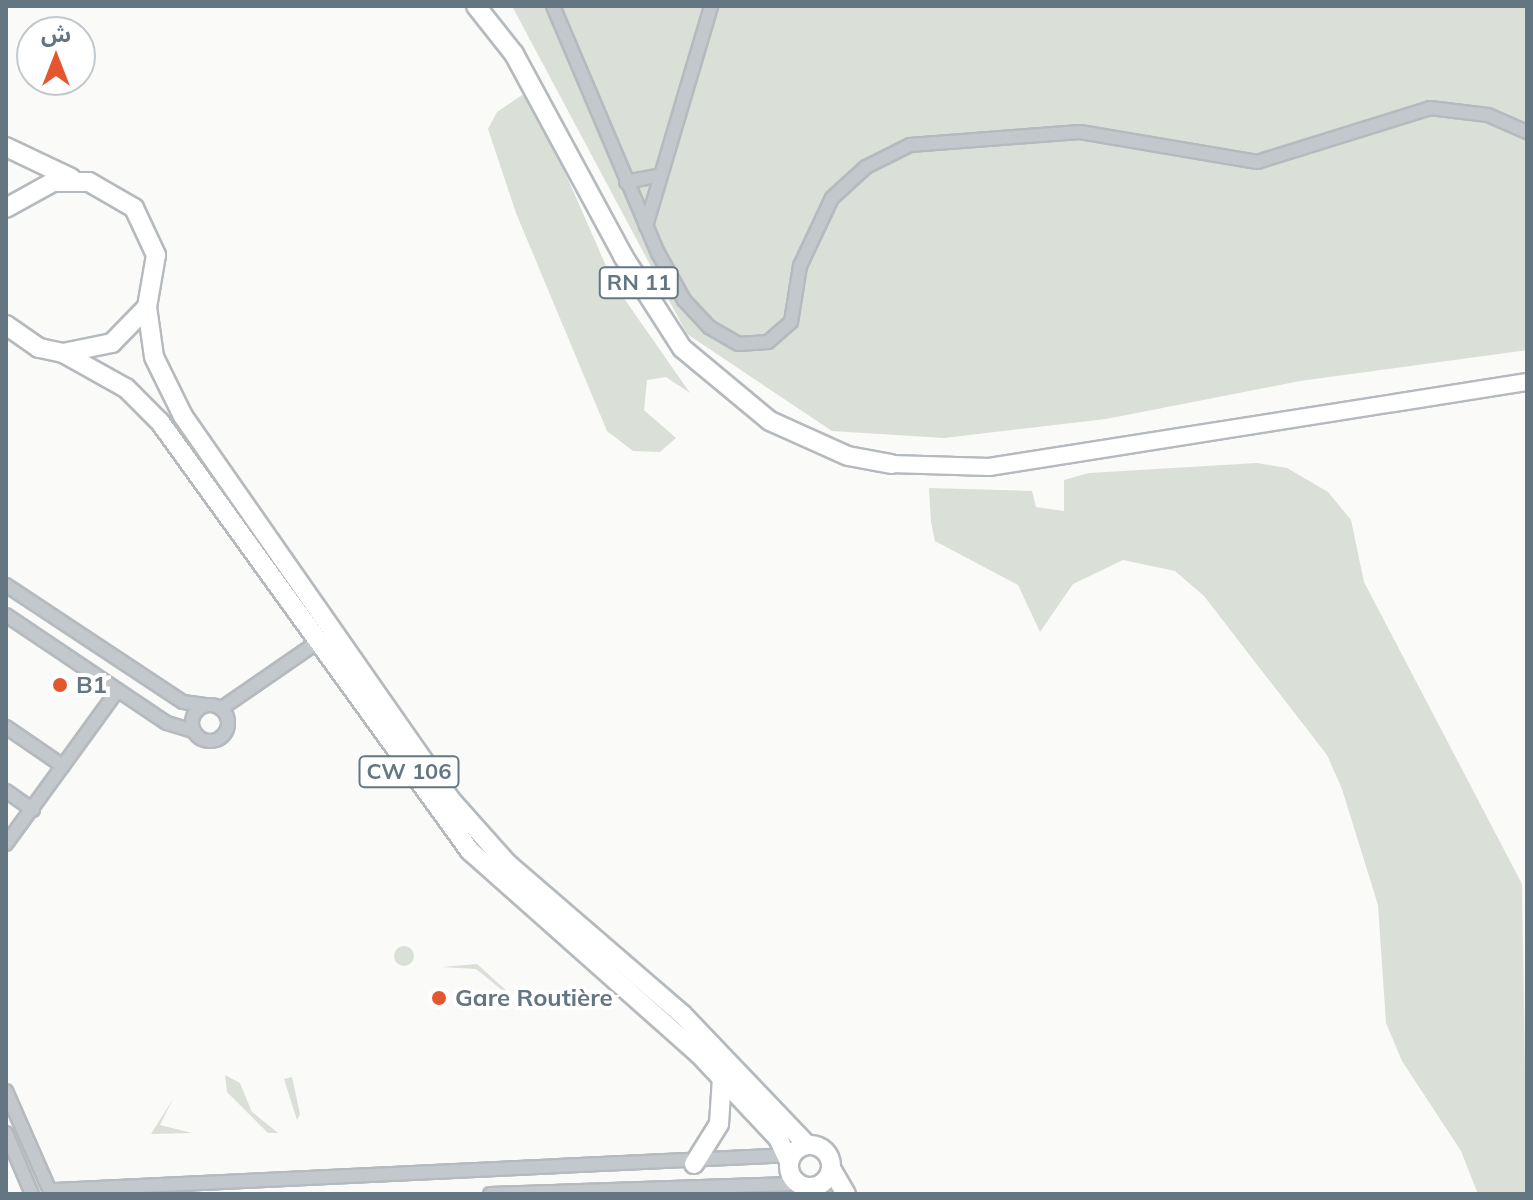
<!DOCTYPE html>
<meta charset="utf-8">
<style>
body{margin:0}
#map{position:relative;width:1533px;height:1200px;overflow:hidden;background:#fafaf8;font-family:Mulish,"Noto Sans Arabic",sans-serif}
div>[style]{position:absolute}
.green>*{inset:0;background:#dadfd7}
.round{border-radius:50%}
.roads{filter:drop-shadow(2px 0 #b5babe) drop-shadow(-2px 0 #b5babe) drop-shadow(0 2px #b5babe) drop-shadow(0 -2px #b5babe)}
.minor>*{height:12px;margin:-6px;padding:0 6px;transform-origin:6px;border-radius:6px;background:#c3c8cc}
.minor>.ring{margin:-6px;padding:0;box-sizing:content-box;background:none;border:12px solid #c3c8cc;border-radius:50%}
.major>*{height:16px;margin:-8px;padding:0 8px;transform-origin:8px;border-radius:8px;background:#fff}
.highway>*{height:18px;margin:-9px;padding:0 9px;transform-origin:9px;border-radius:9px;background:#fff}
.highway>.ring{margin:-9px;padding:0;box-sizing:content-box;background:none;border:18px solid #fff;border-radius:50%}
.dots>*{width:22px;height:22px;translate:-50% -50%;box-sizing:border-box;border:4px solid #fff;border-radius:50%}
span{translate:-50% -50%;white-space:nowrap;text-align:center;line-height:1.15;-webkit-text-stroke:8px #fff;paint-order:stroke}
.shield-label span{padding:2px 6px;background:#fff;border:2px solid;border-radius:6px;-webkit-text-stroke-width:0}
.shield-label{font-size:22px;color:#657683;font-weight:700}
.poi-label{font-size:24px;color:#657683;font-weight:700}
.left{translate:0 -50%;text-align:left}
.frame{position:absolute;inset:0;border:8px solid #657683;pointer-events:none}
.north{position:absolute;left:16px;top:16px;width:80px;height:80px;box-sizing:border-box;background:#fff;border:2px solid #c1c8cd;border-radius:50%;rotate:0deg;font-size:22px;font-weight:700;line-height:32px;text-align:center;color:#657683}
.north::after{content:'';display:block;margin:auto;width:28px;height:36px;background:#e4572e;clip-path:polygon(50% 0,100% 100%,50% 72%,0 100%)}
</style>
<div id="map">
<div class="green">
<div style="clip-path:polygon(512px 6px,1527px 6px,1527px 350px,1300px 381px,1106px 419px,944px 438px,832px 431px,687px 334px)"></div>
<div style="clip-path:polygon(522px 95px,534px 102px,614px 284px,690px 393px,666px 377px,647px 380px,644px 410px,676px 438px,660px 452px,633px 451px,607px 431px,516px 213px,488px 129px,497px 112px)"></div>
<div style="clip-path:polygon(1257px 463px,1287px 468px,1328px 492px,1351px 520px,1364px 582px,1522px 884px,1527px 1194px,1478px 1194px,1461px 1151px,1402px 1061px,1386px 1023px,1378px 905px,1342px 789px,1327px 755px,1204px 596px,1175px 571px,1123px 560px,1073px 584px,1040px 632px,1018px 585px,935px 541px,931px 522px,929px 488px,1032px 491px,1036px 507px,1064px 511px,1064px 480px,1089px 473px)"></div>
<div class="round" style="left:394px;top:946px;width:20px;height:20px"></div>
<div style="clip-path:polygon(477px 964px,508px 992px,508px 995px,476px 969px,442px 967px)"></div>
<div style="clip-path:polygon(225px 1075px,240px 1083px,252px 1112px,278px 1133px,268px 1133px,227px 1092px)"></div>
<div style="clip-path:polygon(292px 1077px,300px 1114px,297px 1120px,284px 1079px)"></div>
<div style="clip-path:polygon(173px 1099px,160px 1125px,192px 1133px,151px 1134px)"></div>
</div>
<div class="roads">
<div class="minor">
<div style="left:553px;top:6px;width:268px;rotate:67deg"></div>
<div style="left:658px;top:253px;width:54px;rotate:61deg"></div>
<div style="left:684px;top:300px;width:37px;rotate:47deg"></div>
<div style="left:709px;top:327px;width:34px;rotate:30deg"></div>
<div style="left:739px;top:344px;width:29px;rotate:-4deg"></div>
<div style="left:768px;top:342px;width:30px;rotate:-41deg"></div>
<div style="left:791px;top:322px;width:57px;rotate:-80.9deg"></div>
<div style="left:800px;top:266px;width:75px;rotate:-64.8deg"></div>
<div style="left:832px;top:198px;width:46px;rotate:-42.4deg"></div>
<div style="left:866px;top:167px;width:49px;rotate:-26.6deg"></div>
<div style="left:910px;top:145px;width:170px;rotate:-4.4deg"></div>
<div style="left:1080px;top:132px;width:180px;rotate:9.6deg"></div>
<div style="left:1257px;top:162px;width:181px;rotate:-17.3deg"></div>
<div style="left:1430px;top:108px;width:58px;rotate:6.9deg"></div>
<div style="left:1488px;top:115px;width:43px;rotate:23.6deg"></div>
<div style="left:626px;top:182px;width:33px;rotate:-11deg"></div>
<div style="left:646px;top:226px;width:229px;rotate:-73.5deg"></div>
<div style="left:6px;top:585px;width:212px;rotate:33.5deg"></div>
<div style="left:183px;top:702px;width:22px;rotate:8deg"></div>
<div style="left:6px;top:615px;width:194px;rotate:33.9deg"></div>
<div style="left:167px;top:723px;width:28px;rotate:17deg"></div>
<div class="ring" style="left:192px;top:705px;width:24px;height:24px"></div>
<div style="left:222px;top:708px;width:118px;rotate:-34.6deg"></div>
<div style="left:6px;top:727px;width:69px;rotate:34.4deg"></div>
<div style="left:6px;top:791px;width:33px;rotate:35deg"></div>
<div style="left:6px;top:844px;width:190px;rotate:-54deg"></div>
<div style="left:6px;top:1091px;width:107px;rotate:66.3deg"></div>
<div style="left:6px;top:1133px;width:66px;rotate:66.9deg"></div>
<div style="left:55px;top:1190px;width:738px;rotate:-2.72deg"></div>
<div style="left:490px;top:1194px;width:308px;rotate:-1.9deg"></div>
</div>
<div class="major">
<div style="left:891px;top:464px;width:98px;rotate:1.8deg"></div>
<div style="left:989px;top:467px;width:545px;rotate:-8.98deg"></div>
</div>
<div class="highway">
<div style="left:476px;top:6px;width:61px;rotate:51.6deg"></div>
<div style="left:514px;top:54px;width:230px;rotate:61.6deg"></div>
<div style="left:623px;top:256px;width:109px;rotate:57.3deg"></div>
<div style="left:682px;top:348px;width:114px;rotate:39.7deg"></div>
<div style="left:770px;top:421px;width:85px;rotate:24.2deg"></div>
<div style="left:848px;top:456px;width:44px;rotate:10.5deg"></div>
<div style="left:6px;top:147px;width:72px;rotate:25.5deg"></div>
<div style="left:6px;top:208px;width:54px;rotate:-29deg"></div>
<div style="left:53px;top:182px;width:36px"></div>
<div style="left:89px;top:182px;width:52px;rotate:30deg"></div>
<div style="left:134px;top:208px;width:52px;rotate:64.9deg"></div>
<div style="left:156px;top:255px;width:53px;rotate:99.8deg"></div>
<div style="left:147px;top:307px;width:50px;rotate:134.2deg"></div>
<div style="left:112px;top:343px;width:50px;rotate:168.5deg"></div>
<div style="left:63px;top:353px;width:25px;rotate:-168deg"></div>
<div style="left:39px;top:348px;width:40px;rotate:-145.1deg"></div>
<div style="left:147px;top:307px;width:50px;rotate:82deg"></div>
<div style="left:154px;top:357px;width:66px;rotate:63.8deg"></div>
<div style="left:183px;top:416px;width:467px;rotate:55.1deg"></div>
<div style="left:450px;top:799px;width:87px;rotate:48.3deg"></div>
<div style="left:508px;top:864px;width:230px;rotate:40.8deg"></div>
<div style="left:682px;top:1014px;width:181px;rotate:46.3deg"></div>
<div style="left:63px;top:353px;width:72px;rotate:29.1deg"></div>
<div style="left:126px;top:388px;width:48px;rotate:45deg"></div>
<div style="left:160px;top:422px;width:529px;rotate:54.15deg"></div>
<div style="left:470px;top:851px;width:306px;rotate:41.6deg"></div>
<div style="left:699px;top:1054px;width:115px;rotate:46.8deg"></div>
<div style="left:778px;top:1138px;width:26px;rotate:65deg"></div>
<div class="ring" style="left:789px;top:1145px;width:24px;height:24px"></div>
<div style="left:694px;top:1164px;width:47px;rotate:-58deg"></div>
<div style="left:719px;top:1124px;width:46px;rotate:-86.3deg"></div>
<div style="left:832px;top:1170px;width:28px;rotate:60deg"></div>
</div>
</div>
<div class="dots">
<div style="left:60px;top:685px;background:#e4572e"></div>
<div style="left:439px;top:998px;background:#e4572e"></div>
</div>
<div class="shield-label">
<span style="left:639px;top:283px">RN 11</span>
<span style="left:409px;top:772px">CW 106</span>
</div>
<div class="poi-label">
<span class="left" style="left:76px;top:685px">B1</span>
<span class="left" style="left:455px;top:998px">Gare Routière</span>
</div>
<div class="frame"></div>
<div class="north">ش</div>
</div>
